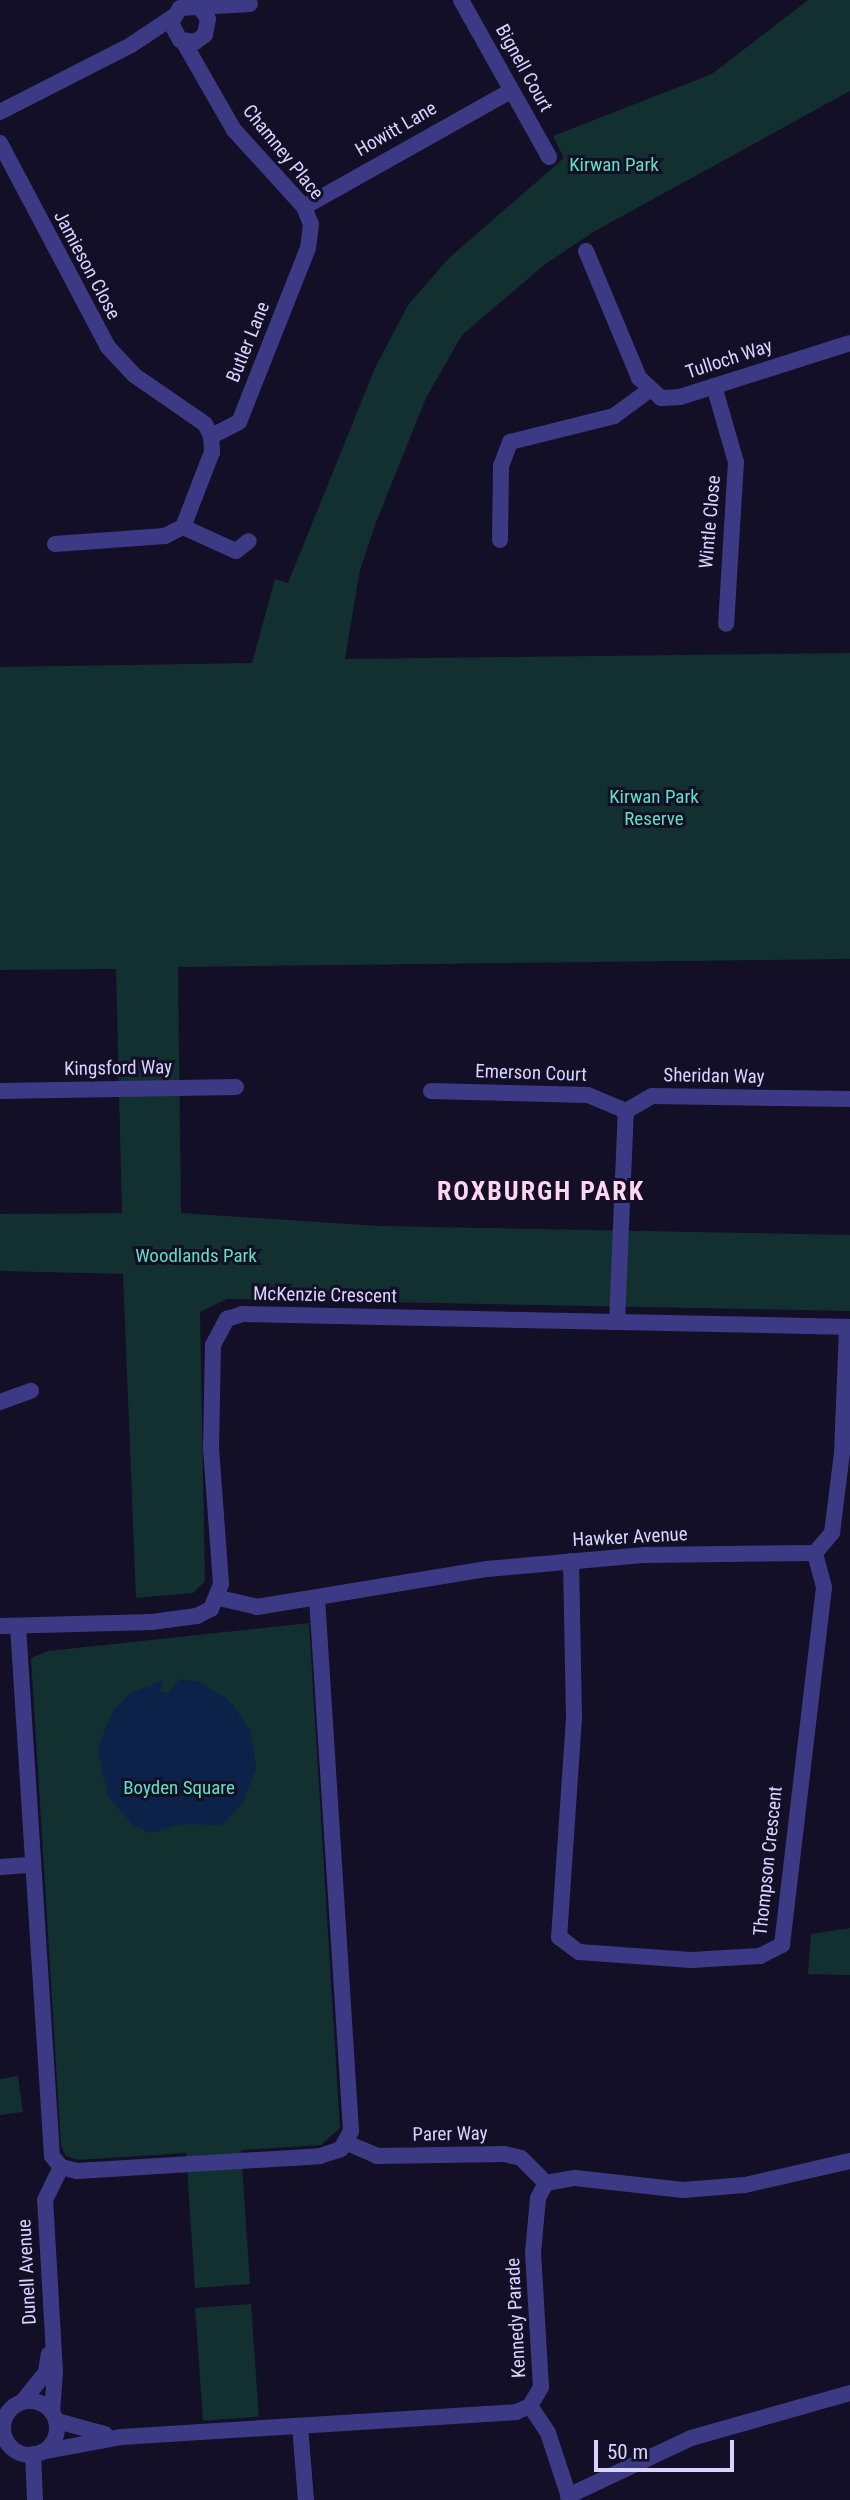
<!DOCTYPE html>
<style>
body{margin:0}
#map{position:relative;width:850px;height:2500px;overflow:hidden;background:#130f26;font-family:"Roboto Condensed",sans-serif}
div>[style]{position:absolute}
.green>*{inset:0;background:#12302f;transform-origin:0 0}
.water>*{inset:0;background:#0c2248}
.minor>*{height:16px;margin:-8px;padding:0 8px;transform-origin:8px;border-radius:8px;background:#3d3a85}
.minor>.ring{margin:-8px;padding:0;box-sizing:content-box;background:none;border:16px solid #3d3a85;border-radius:50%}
span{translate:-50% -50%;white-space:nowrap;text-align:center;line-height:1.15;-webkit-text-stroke:6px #130f26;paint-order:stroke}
.street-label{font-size:19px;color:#d9d4ff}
.park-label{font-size:19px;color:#5fe0c0}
.district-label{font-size:26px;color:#ffd6f0;font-weight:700;letter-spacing:2px}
.scale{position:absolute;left:594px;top:2440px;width:140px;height:32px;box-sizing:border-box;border:4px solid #d9d4ff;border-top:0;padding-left:9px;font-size:21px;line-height:24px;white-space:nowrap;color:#d9d4ff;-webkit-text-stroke:5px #130f26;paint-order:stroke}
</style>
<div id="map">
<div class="green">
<div style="clip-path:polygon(808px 0,850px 0,850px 91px,595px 231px,544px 265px,462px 335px,426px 398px,375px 525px,360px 570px,345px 659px,850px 653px,850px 959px,178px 967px,181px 1213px,380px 1226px,850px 1235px,850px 1311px,227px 1299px,200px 1312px,205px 1581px,193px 1593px,136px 1598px,123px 1274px,0 1271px,0 1214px,122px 1213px,116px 969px,0 970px,0 667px,252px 663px,275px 579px,288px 583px,375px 368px,408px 305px,449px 258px,564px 158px,553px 136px,712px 74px)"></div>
<div style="clip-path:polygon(309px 1623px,340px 2128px,321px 2145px,241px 2150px,250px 2284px,195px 2288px,186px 2153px,78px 2160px,66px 2156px,61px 2146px,31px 1658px,48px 1651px)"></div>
<div style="clip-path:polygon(850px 1928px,850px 1975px,808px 1974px,811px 1934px)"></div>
<div style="clip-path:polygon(18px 2076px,23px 2112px,0 2115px,0 2079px)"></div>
<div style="left:251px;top:2304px;width:113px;height:56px;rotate:86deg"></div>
</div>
<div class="water">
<div style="clip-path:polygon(180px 1679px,199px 1682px,229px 1700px,251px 1731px,256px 1768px,243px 1803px,221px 1825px,182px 1824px,151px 1833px,133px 1825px,107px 1795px,98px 1748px,113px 1710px,132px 1692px,162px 1681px,161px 1692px,168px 1693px)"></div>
</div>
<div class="minor">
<div style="left:461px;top:0;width:180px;rotate:60.7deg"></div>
<div style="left:201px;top:9px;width:12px;rotate:55deg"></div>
<div style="left:208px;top:19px;width:16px;rotate:101deg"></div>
<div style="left:205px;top:35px;width:12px;rotate:145deg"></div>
<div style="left:195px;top:42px;width:15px;rotate:-172deg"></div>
<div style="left:180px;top:40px;width:19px;rotate:-118deg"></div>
<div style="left:171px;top:23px;width:17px;rotate:-59deg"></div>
<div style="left:180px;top:8px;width:70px;rotate:-3.3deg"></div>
<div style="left:183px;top:41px;width:103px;rotate:60.2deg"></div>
<div style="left:234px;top:130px;width:104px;rotate:47.7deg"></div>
<div style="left:304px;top:207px;width:18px;rotate:68deg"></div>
<div style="left:311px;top:224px;width:24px;rotate:97deg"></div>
<div style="left:308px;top:248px;width:187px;rotate:111.6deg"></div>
<div style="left:239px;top:422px;width:31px;rotate:153deg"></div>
<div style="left:0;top:112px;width:147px;rotate:-27.1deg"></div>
<div style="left:131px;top:45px;width:50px;rotate:-33.7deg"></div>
<div style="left:0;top:143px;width:231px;rotate:62.1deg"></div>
<div style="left:108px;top:347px;width:38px;rotate:47deg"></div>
<div style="left:134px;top:375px;width:86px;rotate:34.6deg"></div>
<div style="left:205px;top:424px;width:13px;rotate:63deg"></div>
<div style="left:211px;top:436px;width:16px;rotate:86deg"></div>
<div style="left:212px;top:452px;width:80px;rotate:111.1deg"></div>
<div style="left:304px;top:207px;width:237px;rotate:-29.3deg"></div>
<div style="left:586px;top:251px;width:138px;rotate:67.3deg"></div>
<div style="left:639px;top:378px;width:30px;rotate:42deg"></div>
<div style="left:661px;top:398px;width:19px;rotate:-3deg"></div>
<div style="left:680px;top:397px;width:178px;rotate:-17.6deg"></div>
<div style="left:714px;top:386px;width:79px;rotate:73.9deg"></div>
<div style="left:736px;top:462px;width:162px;rotate:93.5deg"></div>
<div style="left:500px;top:540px;width:74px;rotate:-89.2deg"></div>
<div style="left:501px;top:466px;width:26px;rotate:-69deg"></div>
<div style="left:510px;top:442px;width:107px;rotate:-14deg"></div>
<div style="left:614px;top:416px;width:42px;rotate:-36.3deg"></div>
<div style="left:55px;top:544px;width:110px;rotate:-4.2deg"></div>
<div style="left:165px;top:536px;width:20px;rotate:-27deg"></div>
<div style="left:183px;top:527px;width:58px;rotate:24.4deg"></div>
<div style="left:236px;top:551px;width:16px;rotate:-38deg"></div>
<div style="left:0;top:1091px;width:236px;rotate:-1deg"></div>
<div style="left:431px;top:1091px;width:157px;rotate:1.5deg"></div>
<div style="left:588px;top:1095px;width:41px;rotate:22.8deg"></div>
<div style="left:617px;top:1322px;width:211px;rotate:-87.6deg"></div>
<div style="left:626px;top:1111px;width:30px;rotate:-30deg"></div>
<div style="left:652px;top:1096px;width:198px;rotate:0.9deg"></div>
<div style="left:0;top:1402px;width:33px;rotate:-20deg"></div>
<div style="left:571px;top:1561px;width:157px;rotate:88.9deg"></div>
<div style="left:574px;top:1718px;width:220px;rotate:93.9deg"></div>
<div style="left:559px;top:1937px;width:25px;rotate:37deg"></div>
<div style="left:579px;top:1952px;width:112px;rotate:4.1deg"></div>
<div style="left:691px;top:1960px;width:69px;rotate:-3.3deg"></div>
<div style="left:760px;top:1956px;width:25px;rotate:-27deg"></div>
<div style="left:782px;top:1945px;width:360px;rotate:-83.3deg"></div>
<div style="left:824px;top:1587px;width:35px;rotate:-105deg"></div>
<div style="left:219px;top:1598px;width:39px;rotate:13deg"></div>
<div style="left:257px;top:1607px;width:233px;rotate:-9.4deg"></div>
<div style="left:487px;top:1569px;width:159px;rotate:-5.1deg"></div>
<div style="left:645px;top:1555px;width:170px;rotate:-0.7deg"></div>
<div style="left:815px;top:1553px;width:26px;rotate:-50deg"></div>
<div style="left:832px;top:1533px;width:81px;rotate:-82.9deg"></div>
<div style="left:842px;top:1453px;width:126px;rotate:-87.7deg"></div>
<div style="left:0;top:1626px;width:152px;rotate:-1.5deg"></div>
<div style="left:152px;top:1622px;width:45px;rotate:-7.6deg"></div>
<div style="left:197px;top:1616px;width:16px;rotate:-27deg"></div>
<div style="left:211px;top:1609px;width:27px;rotate:-68deg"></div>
<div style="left:221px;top:1584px;width:135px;rotate:-94.2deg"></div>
<div style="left:211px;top:1449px;width:104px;rotate:-88.9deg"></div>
<div style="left:213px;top:1345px;width:30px;rotate:-62deg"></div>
<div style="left:227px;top:1319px;width:16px;rotate:-18deg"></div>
<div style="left:242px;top:1314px;width:608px;rotate:1.22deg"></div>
<div style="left:18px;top:1626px;width:531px;rotate:86.33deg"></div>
<div style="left:52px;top:2156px;width:14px;rotate:51deg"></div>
<div style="left:61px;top:2167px;width:16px;rotate:14deg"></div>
<div style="left:77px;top:2171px;width:243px;rotate:-3.5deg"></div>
<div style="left:320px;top:2156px;width:22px;rotate:-18deg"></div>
<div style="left:341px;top:2149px;width:21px;rotate:-61deg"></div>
<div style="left:351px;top:2131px;width:534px;rotate:-93.65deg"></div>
<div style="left:0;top:1867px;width:32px;rotate:-4deg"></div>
<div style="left:347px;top:2143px;width:33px;rotate:23deg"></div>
<div style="left:377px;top:2156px;width:127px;rotate:-0.9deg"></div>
<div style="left:504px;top:2154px;width:17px;rotate:13deg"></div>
<div style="left:521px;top:2158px;width:35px;rotate:45deg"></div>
<div class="ring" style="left:3px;top:2401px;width:38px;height:38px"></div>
<div style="left:22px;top:2402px;width:38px;rotate:-51deg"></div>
<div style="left:46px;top:2372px;width:18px;rotate:-81deg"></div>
<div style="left:530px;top:2406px;width:32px;rotate:56deg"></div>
<div style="left:548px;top:2433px;width:71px;rotate:71.8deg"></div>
<div style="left:52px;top:2412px;width:40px;rotate:-85.7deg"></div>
<div style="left:55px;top:2372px;width:172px;rotate:-93.3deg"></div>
<div style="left:45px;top:2200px;width:37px;rotate:-64deg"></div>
<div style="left:57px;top:2421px;width:50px;rotate:15.2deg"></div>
<div style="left:300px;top:2426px;width:74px;rotate:85.4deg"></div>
<div style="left:41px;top:2452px;width:81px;rotate:-10.6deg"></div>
<div style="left:121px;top:2437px;width:396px;rotate:-3.6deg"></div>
<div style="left:516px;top:2412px;width:15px;rotate:-23deg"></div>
<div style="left:530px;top:2406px;width:22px;rotate:-60deg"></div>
<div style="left:541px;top:2387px;width:134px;rotate:-93.4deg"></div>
<div style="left:533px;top:2253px;width:55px;rotate:-84.8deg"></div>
<div style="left:538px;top:2198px;width:17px;rotate:-62deg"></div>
<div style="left:546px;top:2183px;width:29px;rotate:-10deg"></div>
<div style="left:575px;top:2178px;width:109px;rotate:6.3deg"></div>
<div style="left:683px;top:2190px;width:62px;rotate:-4.6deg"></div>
<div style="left:745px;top:2185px;width:108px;rotate:-12.9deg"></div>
<div style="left:33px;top:2454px;width:46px;rotate:87.5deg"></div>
<div style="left:568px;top:2496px;width:136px;rotate:-25.2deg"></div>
<div style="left:691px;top:2438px;width:165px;rotate:-15.8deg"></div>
</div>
<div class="street-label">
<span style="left:524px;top:68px;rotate:61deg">Bignell Court</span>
<span style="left:396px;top:129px;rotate:-30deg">Howitt Lane</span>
<span style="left:283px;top:152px;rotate:51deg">Chamney Place</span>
<span style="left:87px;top:265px;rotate:62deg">Jamieson Close</span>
<span style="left:248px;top:342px;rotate:-68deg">Butler Lane</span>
<span style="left:729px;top:359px;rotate:-18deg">Tulloch Way</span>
<span style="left:710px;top:522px;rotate:-85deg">Wintle Close</span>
<span style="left:118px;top:1068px;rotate:-1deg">Kingsford Way</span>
<span style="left:531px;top:1073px;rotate:2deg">Emerson Court</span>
<span style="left:714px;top:1076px;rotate:1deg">Sheridan Way</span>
<span style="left:325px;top:1295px;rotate:1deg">McKenzie Crescent</span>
<span style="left:630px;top:1537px;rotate:-3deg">Hawker Avenue</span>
<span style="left:768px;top:1861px;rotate:-84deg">Thompson Crescent</span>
<span style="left:450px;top:2134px;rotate:-1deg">Parer Way</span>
<span style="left:27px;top:2272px;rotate:-93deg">Dunell Avenue</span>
<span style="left:516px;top:2318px;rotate:-93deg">Kennedy Parade</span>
</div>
<div class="park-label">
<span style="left:614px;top:165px">Kirwan Park</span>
<span style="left:654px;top:808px">Kirwan Park<br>Reserve</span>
<span style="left:196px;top:1256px">Woodlands Park</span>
<span style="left:179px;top:1788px">Boyden Square</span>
</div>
<div class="district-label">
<span style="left:541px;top:1192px">ROXBURGH PARK</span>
</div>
<div class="scale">50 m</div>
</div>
